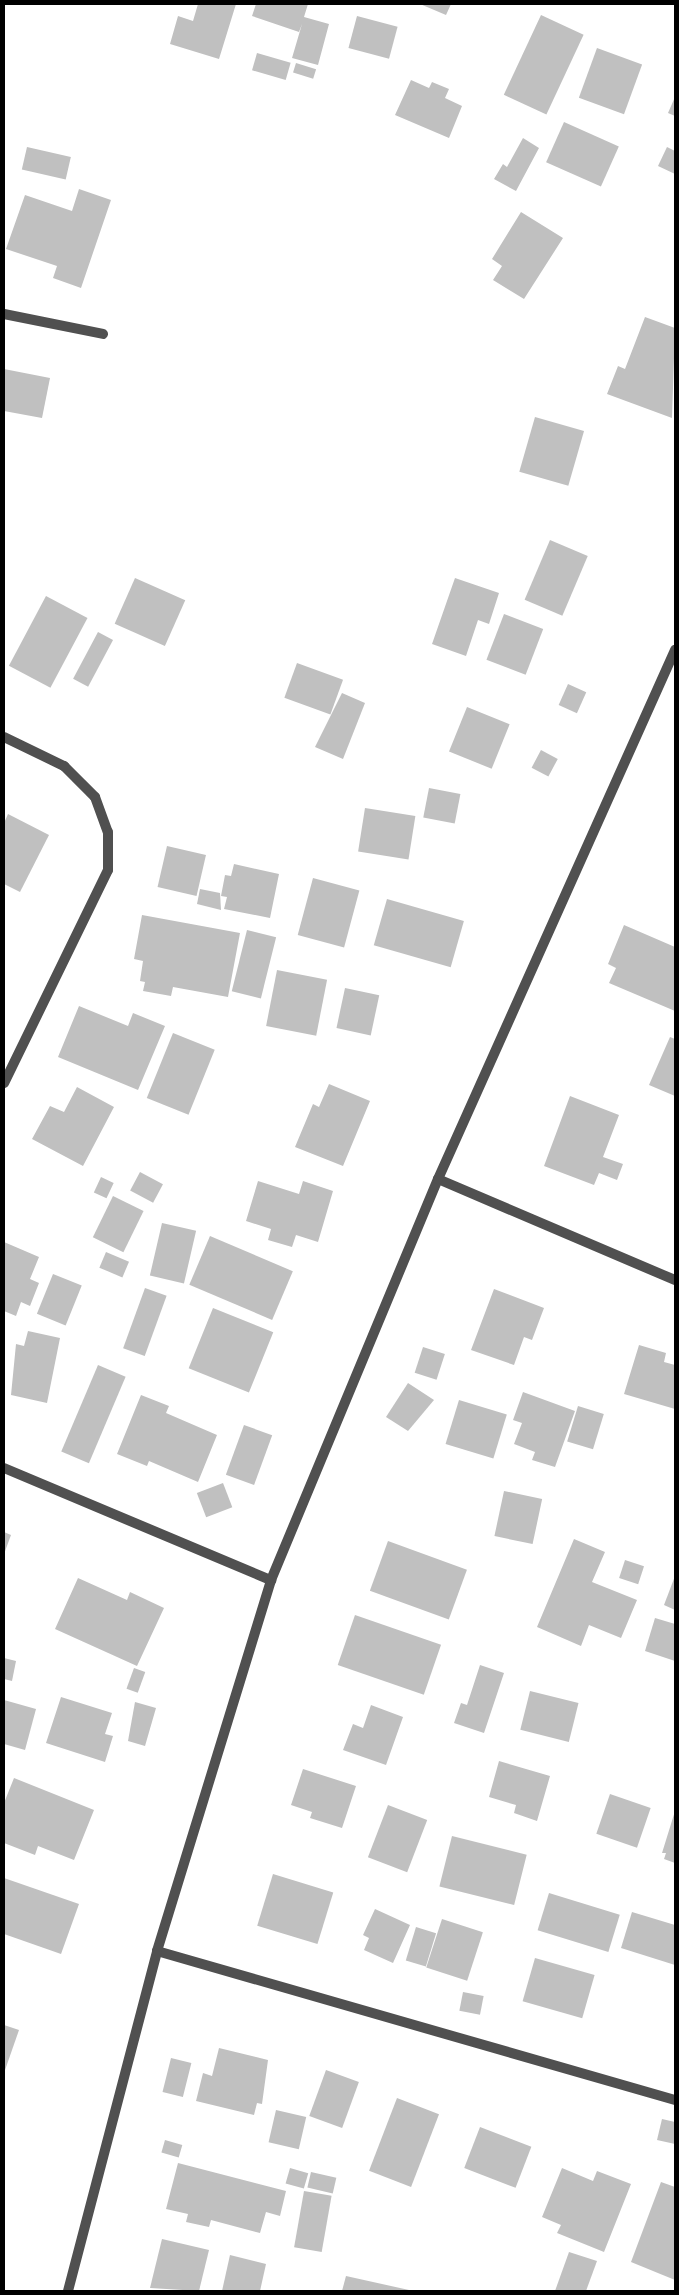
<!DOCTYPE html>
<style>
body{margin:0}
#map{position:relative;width:679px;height:2295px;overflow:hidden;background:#fff;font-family:"PT Sans",sans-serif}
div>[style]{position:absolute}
.building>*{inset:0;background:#c0c0c0;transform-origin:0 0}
.street>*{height:10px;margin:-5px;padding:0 5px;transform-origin:5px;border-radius:5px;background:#505050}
span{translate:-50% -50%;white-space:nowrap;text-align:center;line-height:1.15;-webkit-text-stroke:4px #fff;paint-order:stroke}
.frame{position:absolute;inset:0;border:5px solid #000;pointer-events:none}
</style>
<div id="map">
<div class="building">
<div style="clip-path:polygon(198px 4px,236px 4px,219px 59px,170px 44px,178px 16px,193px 21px)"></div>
<div style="clip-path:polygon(256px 4px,308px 4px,304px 17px,329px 24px,318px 65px,292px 58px,302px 24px,299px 32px,252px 16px)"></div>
<div style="clip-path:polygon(420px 4px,451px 4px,446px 15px)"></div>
<div style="left:541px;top:15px;width:47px;height:88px;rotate:25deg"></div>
<div style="left:357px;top:16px;width:42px;height:33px;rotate:15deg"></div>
<div style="left:597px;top:48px;width:48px;height:53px;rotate:20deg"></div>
<div style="left:257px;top:53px;width:35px;height:18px;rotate:16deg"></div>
<div style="left:296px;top:63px;width:21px;height:10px;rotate:17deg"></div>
<div style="clip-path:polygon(411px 80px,429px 88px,432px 82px,449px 89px,445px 98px,462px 106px,449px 138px,395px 115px)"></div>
<div style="clip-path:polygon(675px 97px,675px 116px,668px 113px)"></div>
<div style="left:564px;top:122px;width:60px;height:44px;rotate:24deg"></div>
<div style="clip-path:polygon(523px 138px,539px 148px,516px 191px,494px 179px,503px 164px,507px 167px)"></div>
<div style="left:27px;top:147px;width:45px;height:23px;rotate:13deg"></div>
<div style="clip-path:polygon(667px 147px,675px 151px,675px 174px,658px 166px)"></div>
<div style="clip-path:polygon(79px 189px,111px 200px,81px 288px,53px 278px,57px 266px,6px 249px,25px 195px,72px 211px)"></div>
<div style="clip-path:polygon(521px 212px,563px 238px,524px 299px,493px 280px,502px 266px,492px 259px)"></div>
<div style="clip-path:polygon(645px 317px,675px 328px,672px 418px,607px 394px,618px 366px,625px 369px)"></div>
<div style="clip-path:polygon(4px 369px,50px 378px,42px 418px,4px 411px)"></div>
<div style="left:535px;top:417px;width:51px;height:57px;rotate:16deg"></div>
<div style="left:550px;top:540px;width:41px;height:65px;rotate:23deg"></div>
<div style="left:135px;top:578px;width:55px;height:50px;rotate:24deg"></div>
<div style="clip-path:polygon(455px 578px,499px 593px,489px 624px,478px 620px,466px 656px,432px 644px)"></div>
<div style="left:46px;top:596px;width:47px;height:79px;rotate:28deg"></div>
<div style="left:504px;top:614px;width:42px;height:49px;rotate:21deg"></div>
<div style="left:98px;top:632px;width:17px;height:53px;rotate:28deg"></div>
<div style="left:297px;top:663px;width:49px;height:37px;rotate:20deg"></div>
<div style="left:568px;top:684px;width:20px;height:23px;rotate:24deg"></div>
<div style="clip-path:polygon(342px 693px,365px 703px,343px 759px,315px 747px)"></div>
<div style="left:467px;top:707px;width:46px;height:48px;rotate:22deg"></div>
<div style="left:541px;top:750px;width:19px;height:20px;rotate:28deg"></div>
<div style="left:429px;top:788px;width:32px;height:30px;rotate:11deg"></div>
<div style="left:365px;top:808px;width:51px;height:44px;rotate:9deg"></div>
<div style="clip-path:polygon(8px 814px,49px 835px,20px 892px,4px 884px,4px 823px)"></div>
<div style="left:167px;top:846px;width:40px;height:42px;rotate:13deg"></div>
<div style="clip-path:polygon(234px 864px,279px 874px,270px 918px,224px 909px,227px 897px,221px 896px,225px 875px,231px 876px)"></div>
<div style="left:313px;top:878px;width:48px;height:59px;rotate:15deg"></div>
<div style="clip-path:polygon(200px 889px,220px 893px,221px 910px,197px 904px)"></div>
<div style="left:387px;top:899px;width:80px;height:48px;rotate:16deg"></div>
<div style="clip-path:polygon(142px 915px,240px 933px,228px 997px,173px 987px,171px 996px,143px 991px,145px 982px,140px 981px,143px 961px,134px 959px)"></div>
<div style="clip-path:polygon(624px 925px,675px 947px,675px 1011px,609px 983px,616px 968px,608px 964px)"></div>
<div style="left:247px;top:930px;width:30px;height:63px;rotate:14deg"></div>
<div style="left:277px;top:970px;width:51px;height:57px;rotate:11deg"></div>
<div style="left:345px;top:988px;width:35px;height:41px;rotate:12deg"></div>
<div style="clip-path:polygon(79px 1006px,128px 1026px,133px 1013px,165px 1026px,138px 1090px,58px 1057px)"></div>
<div style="left:173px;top:1033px;width:45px;height:70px;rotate:22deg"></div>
<div style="clip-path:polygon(670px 1037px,675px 1039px,675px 1096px,649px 1085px)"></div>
<div style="clip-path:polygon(329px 1084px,370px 1101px,343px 1166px,295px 1147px,313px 1104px,319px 1107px)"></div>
<div style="clip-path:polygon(77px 1087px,114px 1107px,83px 1166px,32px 1139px,50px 1106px,64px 1112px)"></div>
<div style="clip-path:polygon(570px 1096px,619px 1115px,603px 1157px,623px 1164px,617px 1180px,599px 1173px,594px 1185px,544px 1166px)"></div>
<div style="left:140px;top:1172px;width:26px;height:21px;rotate:28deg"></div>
<div style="left:101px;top:1177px;width:14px;height:17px;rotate:25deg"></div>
<div style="clip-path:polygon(258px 1181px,299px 1194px,303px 1181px,333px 1191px,318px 1242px,296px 1235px,292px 1247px,268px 1240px,271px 1229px,246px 1221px)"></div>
<div style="left:113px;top:1196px;width:34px;height:46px;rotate:26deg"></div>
<div style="left:162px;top:1223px;width:35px;height:54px;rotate:13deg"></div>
<div style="left:210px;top:1236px;width:90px;height:53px;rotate:23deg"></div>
<div style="clip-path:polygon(4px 1242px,39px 1257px,30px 1279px,39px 1283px,30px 1306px,21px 1302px,16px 1316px,4px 1311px)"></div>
<div style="left:106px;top:1252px;width:25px;height:17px;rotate:23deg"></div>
<div style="left:53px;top:1274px;width:31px;height:43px;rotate:22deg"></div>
<div style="left:145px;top:1288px;width:23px;height:64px;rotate:20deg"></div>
<div style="clip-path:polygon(494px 1289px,544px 1308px,532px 1340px,524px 1337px,514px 1365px,471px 1350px)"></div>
<div style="left:213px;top:1308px;width:65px;height:65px;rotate:22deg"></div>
<div style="clip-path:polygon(28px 1331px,60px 1338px,47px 1403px,11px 1395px,16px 1344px,24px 1346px)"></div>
<div style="clip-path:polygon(639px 1345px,666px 1353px,664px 1362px,675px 1365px,675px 1409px,624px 1394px)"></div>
<div style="left:423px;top:1347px;width:23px;height:27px;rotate:18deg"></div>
<div style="left:98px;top:1365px;width:30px;height:94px;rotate:23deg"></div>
<div style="clip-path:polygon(408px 1383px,434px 1400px,408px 1431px,386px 1417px)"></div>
<div style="clip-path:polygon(523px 1392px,575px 1411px,555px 1467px,532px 1460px,535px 1452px,514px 1444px,522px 1423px,513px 1420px)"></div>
<div style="clip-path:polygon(141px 1395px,169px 1406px,166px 1413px,217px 1435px,198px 1482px,149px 1461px,147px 1466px,117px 1454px)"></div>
<div style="left:459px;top:1400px;width:50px;height:46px;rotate:17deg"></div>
<div style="left:578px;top:1406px;width:27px;height:37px;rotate:17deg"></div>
<div style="left:244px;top:1425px;width:30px;height:53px;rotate:20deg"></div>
<div style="left:223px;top:1483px;width:26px;height:28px;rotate:69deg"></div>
<div style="left:504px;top:1491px;width:39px;height:46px;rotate:12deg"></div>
<div style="clip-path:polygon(4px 1532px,11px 1535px,4px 1554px)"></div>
<div style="clip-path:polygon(574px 1539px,605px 1552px,592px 1582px,637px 1600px,621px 1638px,589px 1625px,581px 1646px,537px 1627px)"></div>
<div style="left:388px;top:1541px;width:84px;height:53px;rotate:20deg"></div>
<div style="left:625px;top:1560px;width:20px;height:19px;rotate:18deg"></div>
<div style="clip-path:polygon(675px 1576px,675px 1610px,664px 1605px)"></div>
<div style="clip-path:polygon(78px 1578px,127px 1600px,130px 1592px,164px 1608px,137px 1666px,55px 1629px)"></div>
<div style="left:355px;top:1615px;width:91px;height:53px;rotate:19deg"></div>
<div style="clip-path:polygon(655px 1618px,675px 1624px,675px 1661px,645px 1651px)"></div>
<div style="clip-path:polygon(4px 1658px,16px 1661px,12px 1681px,4px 1679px)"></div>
<div style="clip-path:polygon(480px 1665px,504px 1673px,484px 1733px,454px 1723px,461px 1703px,467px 1705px)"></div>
<div style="left:134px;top:1668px;width:12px;height:22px;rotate:20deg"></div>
<div style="left:530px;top:1691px;width:50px;height:40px;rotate:14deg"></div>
<div style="clip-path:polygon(61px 1697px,112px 1713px,105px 1734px,113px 1736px,105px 1762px,46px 1743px)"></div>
<div style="clip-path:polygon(4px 1700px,36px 1709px,25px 1750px,4px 1744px)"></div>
<div style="clip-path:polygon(135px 1702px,156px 1708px,145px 1746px,128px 1741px)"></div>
<div style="clip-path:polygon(371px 1705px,403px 1717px,386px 1765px,343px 1750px,353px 1724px,363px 1728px)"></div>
<div style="clip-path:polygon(499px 1761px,550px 1776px,537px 1821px,514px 1813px,516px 1805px,489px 1797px)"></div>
<div style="clip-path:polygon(303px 1769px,356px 1786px,342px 1828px,310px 1818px,312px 1812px,291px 1805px)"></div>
<div style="clip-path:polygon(14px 1778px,94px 1810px,74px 1860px,38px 1846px,35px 1855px,4px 1843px,4px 1803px)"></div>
<div style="left:610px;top:1794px;width:43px;height:42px;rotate:19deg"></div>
<div style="left:388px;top:1805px;width:42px;height:56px;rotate:21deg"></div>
<div style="clip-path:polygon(675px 1811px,675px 1863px,664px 1859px,666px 1853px,662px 1853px)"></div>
<div style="left:452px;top:1836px;width:77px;height:52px;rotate:14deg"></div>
<div style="left:273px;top:1874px;width:63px;height:54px;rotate:17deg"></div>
<div style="clip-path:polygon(4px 1878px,79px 1904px,61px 1954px,4px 1934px)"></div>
<div style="left:549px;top:1893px;width:74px;height:39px;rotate:17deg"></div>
<div style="clip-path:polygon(375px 1909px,410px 1925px,393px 1963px,364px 1950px,369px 1938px,363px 1935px)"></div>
<div style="clip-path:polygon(632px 1912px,675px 1925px,675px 1965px,621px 1948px)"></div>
<div style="left:442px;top:1919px;width:43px;height:51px;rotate:18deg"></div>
<div style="left:416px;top:1927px;width:21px;height:35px;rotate:17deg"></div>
<div style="left:535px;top:1958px;width:62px;height:45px;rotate:16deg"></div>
<div style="left:463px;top:1992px;width:21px;height:19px;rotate:11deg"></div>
<div style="clip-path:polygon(4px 2025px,19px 2030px,4px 2073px)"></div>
<div style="clip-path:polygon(219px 2048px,268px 2060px,262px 2104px,257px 2103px,254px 2115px,196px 2101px,203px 2073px,212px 2076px)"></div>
<div style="left:171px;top:2058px;width:21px;height:35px;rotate:14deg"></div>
<div style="left:326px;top:2070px;width:35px;height:49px;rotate:20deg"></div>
<div style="left:397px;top:2098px;width:45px;height:78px;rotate:21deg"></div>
<div style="left:276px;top:2110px;width:31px;height:33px;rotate:13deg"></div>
<div style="clip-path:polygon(662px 2119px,675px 2122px,675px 2144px,657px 2140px)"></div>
<div style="left:480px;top:2127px;width:55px;height:44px;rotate:21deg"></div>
<div style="left:165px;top:2140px;width:18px;height:13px;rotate:16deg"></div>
<div style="clip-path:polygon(178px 2163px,286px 2191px,280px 2216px,266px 2212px,260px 2233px,211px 2220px,209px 2227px,186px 2222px,188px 2214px,166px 2209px)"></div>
<div style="left:290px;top:2168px;width:19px;height:16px;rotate:16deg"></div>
<div style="clip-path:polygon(562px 2168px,593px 2181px,597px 2171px,631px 2184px,604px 2252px,557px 2233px,561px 2225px,542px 2217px)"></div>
<div style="left:311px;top:2172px;width:26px;height:16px;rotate:13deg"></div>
<div style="clip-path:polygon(661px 2182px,675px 2187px,675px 2280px,631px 2262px)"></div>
<div style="left:304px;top:2191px;width:28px;height:57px;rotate:10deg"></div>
<div style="clip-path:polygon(162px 2239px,209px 2250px,199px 2291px,150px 2288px)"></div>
<div style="clip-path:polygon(569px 2252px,597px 2261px,586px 2291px,555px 2291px)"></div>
<div style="clip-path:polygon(230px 2255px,266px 2264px,260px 2291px,222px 2291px)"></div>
<div style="clip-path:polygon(346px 2276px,409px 2290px,409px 2291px,342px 2291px)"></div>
</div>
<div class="street">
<div style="left:4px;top:314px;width:101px;rotate:11.4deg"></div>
<div style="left:4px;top:737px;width:67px;rotate:25.8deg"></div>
<div style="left:64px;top:766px;width:44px;rotate:45deg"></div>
<div style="left:95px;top:797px;width:37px;rotate:70deg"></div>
<div style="left:108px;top:832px;width:38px;rotate:90deg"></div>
<div style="left:108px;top:870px;width:237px;rotate:116deg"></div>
<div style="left:438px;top:1179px;width:258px;rotate:23.1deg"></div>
<div style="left:4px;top:1468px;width:290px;rotate:22.8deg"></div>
<div style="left:157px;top:1951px;width:539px;rotate:16.05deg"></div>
<div style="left:68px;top:2291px;width:351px;rotate:-75.3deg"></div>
<div style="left:157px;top:1951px;width:388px;rotate:-72.9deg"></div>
<div style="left:271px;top:1580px;width:434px;rotate:-67.4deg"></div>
<div style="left:438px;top:1179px;width:580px;rotate:-65.87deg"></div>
</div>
<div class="frame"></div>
</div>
